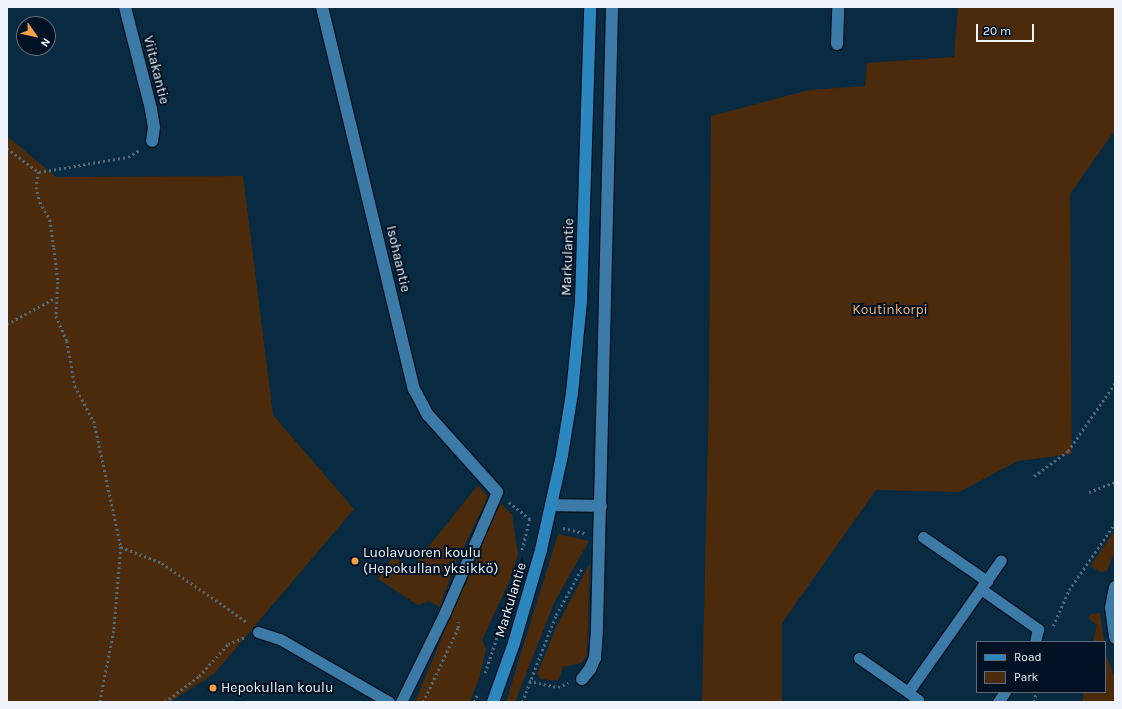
<!DOCTYPE html>
<meta charset="utf-8">
<style>
body{margin:0}
#map{position:relative;width:1122px;height:709px;overflow:hidden;background:#082b42;font-family:Karla,sans-serif}
div>[style]{position:absolute}
.green>*{inset:0;background:#4b2b0b}
.path>*{height:2.5px;margin-top:-1.25px;transform-origin:0;background:repeating-linear-gradient(90deg,#516b7c 0 2px,transparent 0 5px)}
.roads{filter:drop-shadow(1px 0 #011220) drop-shadow(-1px 0 #011220) drop-shadow(0 1px #011220) drop-shadow(0 -1px #011220)}
.service>*{height:11px;margin:-5.5px;padding:0 5.5px;transform-origin:5.5px;border-radius:5.5px;background:#3c7ba8}
.minor>*{height:12px;margin:-6px;padding:0 6px;transform-origin:6px;border-radius:6px;background:#3c7ba8}
.secondary>*{height:12px;margin:-6px;padding:0 6px;transform-origin:6px;border-radius:6px;background:#2d87bf}
.dots>*{width:11px;height:11px;translate:-50% -50%;box-sizing:border-box;border:2px solid #001224;border-radius:50%}
span{translate:-50% -50%;white-space:nowrap;text-align:center;line-height:1.15;-webkit-text-stroke:4px #001224;paint-order:stroke}
.street-label{font-size:14px;color:#eef4f9}
.park-label{font-size:14px;color:#f8b06f}
.poi-label{font-size:14px;color:#eef4f9}
.left{translate:0 -50%;text-align:left}
.frame{position:absolute;inset:0;border:8px solid #eef4f9;pointer-events:none}
.legend{position:absolute;left:976px;top:641px;width:130px;height:52px;box-sizing:border-box;background:#001224;border:1px solid #5f6c79;margin:0;padding:5px 7px;list-style:none;font-size:12px;color:#eef4f9}
.legend li{display:flex;align-items:center;gap:8px;height:20px}
.legend b{width:20px;border:1px solid #5f6c79}
.north{position:absolute;left:16px;top:16px;width:40px;height:40px;box-sizing:border-box;background:#001224;border:1px solid #5f6c79;border-radius:50%;rotate:124deg;font-size:11px;font-weight:700;line-height:16px;text-align:center;color:#eef4f9}
.north::after{content:'';display:block;margin:auto;width:14px;height:18px;background:#f8a14a;clip-path:polygon(50% 0,100% 100%,50% 72%,0 100%)}
.scale{position:absolute;left:976px;top:24px;width:58px;height:18px;box-sizing:border-box;border:2px solid #eef4f9;border-top:0;padding-left:5px;font-size:12px;line-height:14px;white-space:nowrap;color:#eef4f9;-webkit-text-stroke:3px #001224;paint-order:stroke}
</style>
<div id="map">
<div class="green">
<div style="clip-path:polygon(958px 7px,1115px 7px,1115px 130px,1070px 194px,1072px 454px,1018px 461px,959px 492px,876px 490px,782px 623px,782px 702px,702px 702px,709px 394px,711px 116px,809px 90px,865px 86px,867px 63px,954px 57px)"></div>
<div style="clip-path:polygon(7px 136px,56px 177px,243px 176px,273px 415px,354px 509px,214px 674px,170px 702px,7px 702px)"></div>
<div style="clip-path:polygon(478px 485px,488px 497px,453px 569px,440px 607px,429px 601px,418px 605px,378px 579px,394px 555px,409px 571px)"></div>
<div style="clip-path:polygon(500px 503px,512px 514px,518px 554px,509px 582px,482px 640px,486px 649px,480px 676px,470px 702px,415px 702px,450px 618px,471px 559px)"></div>
<div style="clip-path:polygon(1115px 530px,1115px 550px,1107px 571px,1101px 572px,1090px 566px)"></div>
<div style="clip-path:polygon(558px 534px,589px 541px,554px 603px,515px 702px,506px 702px)"></div>
<div style="clip-path:polygon(590px 563px,587px 656px,581px 663px,563px 667px,558px 681px,541px 679px,537px 674px,556px 628px)"></div>
<div style="clip-path:polygon(1100px 613px,1104px 642px,1093px 642px,1097px 625px,1088px 618px,1091px 614px)"></div>
<div style="clip-path:polygon(1105px 652px,1115px 679px,1115px 702px,1082px 702px,1084px 692px,1105px 692px)"></div>
</div>
<div class="path">
<div style="left:7px;top:148px;width:40px;rotate:37deg"></div>
<div style="left:39px;top:172px;width:90px;rotate:-9.6deg"></div>
<div style="left:128px;top:157px;width:13px;rotate:-32deg"></div>
<div style="left:39px;top:172px;width:15px;rotate:101deg"></div>
<div style="left:36px;top:187px;width:16px;rotate:75deg"></div>
<div style="left:40px;top:202px;width:21px;rotate:61deg"></div>
<div style="left:50px;top:220px;width:28px;rotate:82deg"></div>
<div style="left:54px;top:248px;width:34px;rotate:83deg"></div>
<div style="left:58px;top:282px;width:34px;rotate:93deg"></div>
<div style="left:56px;top:316px;width:27px;rotate:66deg"></div>
<div style="left:67px;top:341px;width:46px;rotate:79.9deg"></div>
<div style="left:75px;top:386px;width:40px;rotate:62deg"></div>
<div style="left:94px;top:421px;width:129px;rotate:77.9deg"></div>
<div style="left:121px;top:547px;width:84px;rotate:94.8deg"></div>
<div style="left:114px;top:631px;width:72px;rotate:101.2deg"></div>
<div style="left:7px;top:324px;width:55px;rotate:-28.4deg"></div>
<div style="left:1034px;top:476px;width:42px;rotate:-36.3deg"></div>
<div style="left:1068px;top:451px;width:83px;rotate:-55.3deg"></div>
<div style="left:1089px;top:492px;width:28px;rotate:-21deg"></div>
<div style="left:509px;top:502px;width:27px;rotate:39deg"></div>
<div style="left:530px;top:519px;width:33px;rotate:104deg"></div>
<div style="left:563px;top:528px;width:23px;rotate:13deg"></div>
<div style="left:121px;top:547px;width:44px;rotate:21.3deg"></div>
<div style="left:162px;top:563px;width:103px;rotate:34.8deg"></div>
<div style="left:1053px;top:626px;width:39px;rotate:-66deg"></div>
<div style="left:1069px;top:590px;width:81px;rotate:-55.5deg"></div>
<div style="left:485px;top:673px;width:55px;rotate:-71.9deg"></div>
<div style="left:529px;top:681px;width:30px;rotate:12deg"></div>
<div style="left:558px;top:687px;width:11px;rotate:-22deg"></div>
<div style="left:165px;top:702px;width:43px;rotate:-37.4deg"></div>
<div style="left:199px;top:676px;width:43px;rotate:-47.8deg"></div>
<div style="left:228px;top:644px;width:18px;rotate:-22deg"></div>
<div style="left:423px;top:702px;width:82px;rotate:-64.7deg"></div>
<div style="left:458px;top:628px;width:6px;rotate:-90deg"></div>
<div style="left:474px;top:702px;width:8px;rotate:-67deg"></div>
<div style="left:522px;top:702px;width:93px;rotate:-68.7deg"></div>
<div style="left:556px;top:615px;width:54px;rotate:-61deg"></div>
<div style="left:1034px;top:702px;width:10px;rotate:-79deg"></div>
</div>
<div class="roads">
<div class="service">
<div style="left:923px;top:537px;width:78px;rotate:34.5deg"></div>
<div style="left:981px;top:589px;width:70px;rotate:35.1deg"></div>
<div style="left:1038px;top:629px;width:13px;rotate:103deg"></div>
<div style="left:258px;top:632px;width:23px;rotate:18deg"></div>
<div style="left:280px;top:639px;width:126px;rotate:30deg"></div>
<div style="left:859px;top:658px;width:60px;rotate:34.8deg"></div>
<div style="left:908px;top:692px;width:161px;rotate:-54.8deg"></div>
<div style="left:908px;top:692px;width:13px;rotate:39deg"></div>
<div style="left:918px;top:700px;width:2px;rotate:117deg"></div>
<div style="left:401px;top:702px;width:100px;rotate:-63.9deg"></div>
<div style="left:445px;top:612px;width:131px;rotate:-66.6deg"></div>
<div style="left:998px;top:702px;width:12px;rotate:-55deg"></div>
</div>
<div class="minor">
<div style="left:125px;top:7px;width:105px;rotate:75.7deg"></div>
<div style="left:151px;top:109px;width:18px;rotate:81deg"></div>
<div style="left:154px;top:127px;width:14px;rotate:98deg"></div>
<div style="left:322px;top:7px;width:393px;rotate:76.5deg"></div>
<div style="left:414px;top:389px;width:30px;rotate:62deg"></div>
<div style="left:428px;top:415px;width:103px;rotate:48.1deg"></div>
<div style="left:837px;top:44px;width:37px;rotate:-88deg"></div>
<div style="left:551px;top:505px;width:50px;rotate:1.1deg"></div>
<div style="left:1115px;top:587px;width:21px;rotate:101deg"></div>
<div style="left:1111px;top:608px;width:30px;rotate:82deg"></div>
<div style="left:582px;top:679px;width:13px;rotate:-51deg"></div>
<div style="left:590px;top:669px;width:12px;rotate:-66deg"></div>
<div style="left:595px;top:658px;width:31px;rotate:-86deg"></div>
<div style="left:597px;top:627px;width:620px;rotate:-88.61deg"></div>
</div>
<div class="secondary">
<div style="left:493px;top:702px;width:63px;rotate:-70.4deg"></div>
<div style="left:514px;top:643px;width:97px;rotate:-73.8deg"></div>
<div style="left:541px;top:550px;width:97px;rotate:-77.5deg"></div>
<div style="left:562px;top:455px;width:63px;rotate:-80.8deg"></div>
<div style="left:572px;top:393px;width:92px;rotate:-84.4deg"></div>
<div style="left:581px;top:301px;width:294px;rotate:-88.2deg"></div>
</div>
</div>
<div class="dots">
<div style="left:355px;top:561px;background:#f8a14a"></div>
<div style="left:213px;top:688px;background:#f8a14a"></div>
</div>
<div class="street-label">
<span style="left:156px;top:70px;rotate:76deg">Viitakantie</span>
<span style="left:568px;top:257px;rotate:-88deg">Markulantie</span>
<span style="left:398px;top:259px;rotate:77deg">Isohaantie</span>
<span style="left:511px;top:600px;rotate:-73deg">Markulantie</span>
</div>
<div class="park-label">
<span style="left:890px;top:310px">Koutinkorpi</span>
</div>
<div class="poi-label">
<span class="left" style="left:363px;top:561px">Luolavuoren koulu<br>(Hepokullan yksikkö)</span>
<span class="left" style="left:221px;top:688px">Hepokullan koulu</span>
</div>
<div class="frame"></div>
<ul class="legend">
<li><b style="height:5px;background:#2d87bf"></b>Road</li>
<li><b style="height:11px;background:#4b2b0b"></b>Park</li>
</ul>
<div class="north">N</div>
<div class="scale">20 m</div>
</div>
